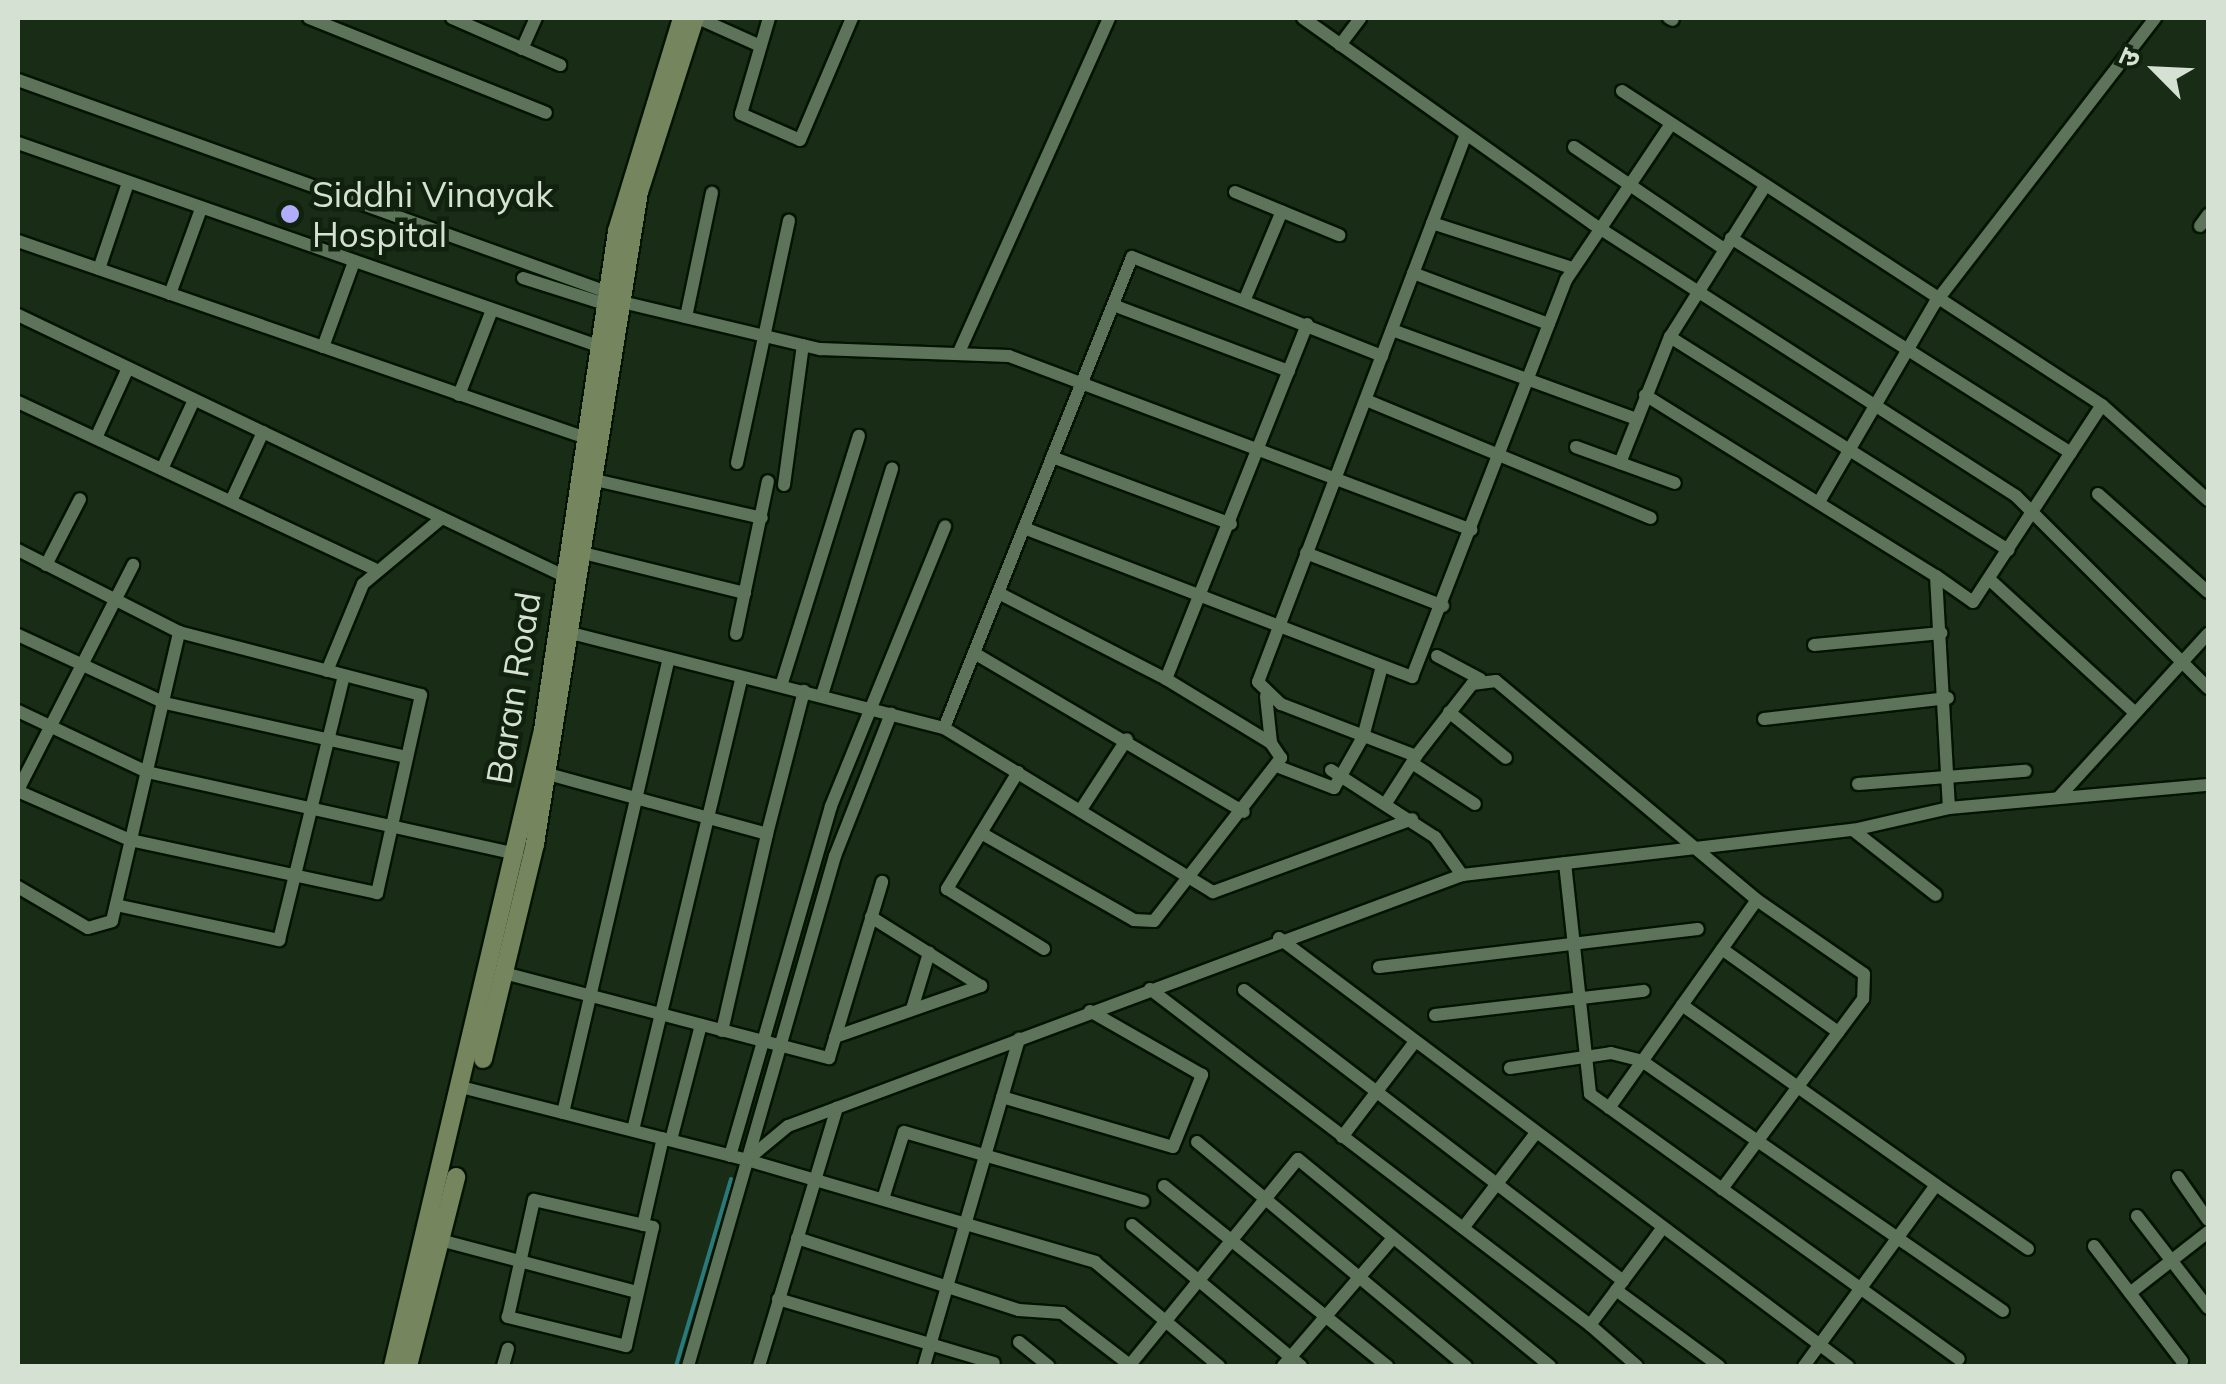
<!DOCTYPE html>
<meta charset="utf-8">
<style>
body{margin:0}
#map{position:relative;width:2226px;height:1384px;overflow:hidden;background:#192c16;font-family:Mulish,"Noto Sans Devanagari",sans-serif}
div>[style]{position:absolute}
.stream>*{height:4px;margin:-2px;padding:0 2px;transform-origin:2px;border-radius:2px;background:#287a7d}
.roads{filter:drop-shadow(2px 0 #041402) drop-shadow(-2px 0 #041402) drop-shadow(0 2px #041402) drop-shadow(0 -2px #041402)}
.minor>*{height:12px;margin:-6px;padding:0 6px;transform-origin:6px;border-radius:6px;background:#5e745a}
.secondary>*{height:18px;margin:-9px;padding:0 9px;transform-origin:9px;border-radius:9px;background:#75865e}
.dots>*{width:28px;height:28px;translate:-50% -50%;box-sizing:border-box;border:5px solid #10220d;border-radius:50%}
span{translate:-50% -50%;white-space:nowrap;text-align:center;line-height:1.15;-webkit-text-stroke:9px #10220d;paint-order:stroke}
.poi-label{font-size:35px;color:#d5e1d3}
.left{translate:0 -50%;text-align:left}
.street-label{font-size:35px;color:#d5e1d3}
.frame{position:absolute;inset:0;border:20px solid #d5e1d3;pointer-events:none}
.north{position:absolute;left:2106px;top:20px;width:100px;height:100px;-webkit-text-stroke:8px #10220d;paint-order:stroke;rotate:294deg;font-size:28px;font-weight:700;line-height:40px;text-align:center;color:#d5e1d3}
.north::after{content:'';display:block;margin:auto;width:35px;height:45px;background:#d5e1d3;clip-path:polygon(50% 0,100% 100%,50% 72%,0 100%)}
</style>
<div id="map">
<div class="stream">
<div style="left:676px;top:1366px;width:195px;rotate:-73.6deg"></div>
</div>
<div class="roads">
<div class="minor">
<div style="left:309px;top:18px;width:255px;rotate:21.8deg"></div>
<div style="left:452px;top:18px;width:118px;rotate:23.5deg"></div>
<div style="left:698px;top:18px;width:66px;rotate:24.2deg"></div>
<div style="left:769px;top:18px;width:100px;rotate:106.3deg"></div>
<div style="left:741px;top:114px;width:64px;rotate:23.8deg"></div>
<div style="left:800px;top:140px;width:133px;rotate:-66.9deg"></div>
<div style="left:1303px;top:18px;width:356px;rotate:35.4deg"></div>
<div style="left:1593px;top:224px;width:503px;rotate:32.74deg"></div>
<div style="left:2016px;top:496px;width:272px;rotate:45deg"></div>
<div style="left:1669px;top:18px;width:4px;rotate:27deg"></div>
<div style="left:1340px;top:45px;width:34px;rotate:-53deg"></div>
<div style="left:522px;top:49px;width:34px;rotate:-66deg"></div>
<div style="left:18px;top:80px;width:626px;rotate:19.8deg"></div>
<div style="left:1622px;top:91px;width:574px;rotate:33.19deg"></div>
<div style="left:1466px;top:134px;width:586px;rotate:110.78deg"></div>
<div style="left:1258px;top:682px;width:32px;rotate:44deg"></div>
<div style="left:1281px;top:704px;width:145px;rotate:21.1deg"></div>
<div style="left:1416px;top:756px;width:91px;rotate:-52.1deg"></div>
<div style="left:1472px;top:684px;width:24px;rotate:-7deg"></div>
<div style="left:1496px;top:681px;width:341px;rotate:40deg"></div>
<div style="left:1757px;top:900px;width:130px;rotate:34.7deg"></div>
<div style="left:1864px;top:974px;width:25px;rotate:92deg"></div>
<div style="left:1863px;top:999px;width:237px;rotate:126.6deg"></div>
<div style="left:18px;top:143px;width:618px;rotate:19.29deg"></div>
<div style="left:1574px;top:147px;width:181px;rotate:34.2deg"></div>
<div style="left:1235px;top:192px;width:113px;rotate:22.5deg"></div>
<div style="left:1432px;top:223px;width:147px;rotate:17.8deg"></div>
<div style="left:2200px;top:226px;width:14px;rotate:-54deg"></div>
<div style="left:1731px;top:238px;width:402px;rotate:32.3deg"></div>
<div style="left:18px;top:241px;width:601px;rotate:19.13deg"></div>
<div style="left:99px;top:269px;width:91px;rotate:-71.4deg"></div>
<div style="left:1413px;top:273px;width:145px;rotate:20.6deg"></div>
<div style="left:523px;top:278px;width:86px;rotate:17.6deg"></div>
<div style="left:170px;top:294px;width:90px;rotate:-70deg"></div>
<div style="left:1245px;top:299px;width:95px;rotate:-67.2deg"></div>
<div style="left:622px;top:302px;width:204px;rotate:13.4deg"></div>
<div style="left:820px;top:349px;width:189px;rotate:2.1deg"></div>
<div style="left:1009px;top:356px;width:494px;rotate:20.6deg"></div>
<div style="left:1113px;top:305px;width:188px;rotate:20.6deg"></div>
<div style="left:18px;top:315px;width:605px;rotate:25.55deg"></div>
<div style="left:686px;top:317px;width:127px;rotate:-78.2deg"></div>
<div style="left:1392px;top:330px;width:261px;rotate:20deg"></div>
<div style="left:1670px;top:337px;width:400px;rotate:32.2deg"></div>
<div style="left:323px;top:347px;width:90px;rotate:-70deg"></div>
<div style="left:959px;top:352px;width:366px;rotate:-65.8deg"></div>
<div style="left:459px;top:395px;width:91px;rotate:-68.8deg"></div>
<div style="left:1645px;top:395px;width:343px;rotate:31.9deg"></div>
<div style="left:1936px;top:576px;width:232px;rotate:86.8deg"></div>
<div style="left:1366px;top:400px;width:308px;rotate:22.5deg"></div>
<div style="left:18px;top:402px;width:393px;rotate:25.1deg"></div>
<div style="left:96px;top:438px;width:77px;rotate:-65.4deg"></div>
<div style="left:1576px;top:447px;width:105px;rotate:20deg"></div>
<div style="left:1052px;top:457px;width:191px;rotate:20.5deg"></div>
<div style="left:737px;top:463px;width:248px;rotate:-77.9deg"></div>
<div style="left:1620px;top:463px;width:136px;rotate:-68.4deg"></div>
<div style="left:1670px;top:337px;width:176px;rotate:-57.8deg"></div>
<div style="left:162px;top:469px;width:76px;rotate:-65.1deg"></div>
<div style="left:595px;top:480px;width:171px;rotate:12.8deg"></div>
<div style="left:784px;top:485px;width:141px;rotate:-82.3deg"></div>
<div style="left:2098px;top:494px;width:147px;rotate:41.7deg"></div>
<div style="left:231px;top:501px;width:76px;rotate:-65.1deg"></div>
<div style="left:1819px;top:502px;width:230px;rotate:-59.8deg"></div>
<div style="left:1935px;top:303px;width:360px;rotate:-52.3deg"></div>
<div style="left:1024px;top:528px;width:416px;rotate:21deg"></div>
<div style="left:1412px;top:677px;width:426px;rotate:-68.8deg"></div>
<div style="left:1566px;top:280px;width:187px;rotate:-56.1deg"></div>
<div style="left:18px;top:550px;width:181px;rotate:27deg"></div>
<div style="left:179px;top:632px;width:250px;rotate:14.6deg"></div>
<div style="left:421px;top:695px;width:203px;rotate:102.5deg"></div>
<div style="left:377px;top:893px;width:253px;rotate:-167.9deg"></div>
<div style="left:130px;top:840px;width:122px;rotate:-156.4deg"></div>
<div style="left:583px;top:553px;width:167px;rotate:13.9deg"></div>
<div style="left:1306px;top:553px;width:147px;rotate:21.1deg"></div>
<div style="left:46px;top:565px;width:74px;rotate:-62.7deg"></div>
<div style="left:1936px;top:576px;width:45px;rotate:35.1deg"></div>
<div style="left:1973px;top:602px;width:235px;rotate:-56.8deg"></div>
<div style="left:2102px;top:405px;width:142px;rotate:41.9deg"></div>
<div style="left:1989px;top:579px;width:198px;rotate:42.5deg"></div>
<div style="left:571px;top:633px;width:385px;rotate:14.3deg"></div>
<div style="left:944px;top:728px;width:315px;rotate:31.4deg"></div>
<div style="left:1213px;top:892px;width:212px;rotate:-20.1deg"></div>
<div style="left:736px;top:634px;width:156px;rotate:-78.2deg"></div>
<div style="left:18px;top:635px;width:162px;rotate:24.8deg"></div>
<div style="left:165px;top:703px;width:248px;rotate:12.6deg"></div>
<div style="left:1814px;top:645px;width:128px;rotate:-5.4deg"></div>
<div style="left:974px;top:653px;width:313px;rotate:30.5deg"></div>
<div style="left:1437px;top:656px;width:49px;rotate:28.1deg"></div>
<div style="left:327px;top:671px;width:94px;rotate:-67.5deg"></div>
<div style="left:363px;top:584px;width:103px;rotate:-39.9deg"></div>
<div style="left:1166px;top:679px;width:382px;rotate:-68.3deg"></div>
<div style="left:781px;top:686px;width:262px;rotate:-72.7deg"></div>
<div style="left:822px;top:695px;width:237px;rotate:-72.8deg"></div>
<div style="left:1266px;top:696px;width:47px;rotate:83.9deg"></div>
<div style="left:18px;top:711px;width:143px;rotate:25.3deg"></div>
<div style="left:147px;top:772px;width:379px;rotate:12.5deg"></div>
<div style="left:1449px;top:712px;width:73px;rotate:38.9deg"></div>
<div style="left:1764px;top:719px;width:185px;rotate:-6.5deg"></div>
<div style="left:944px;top:728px;width:507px;rotate:-68.24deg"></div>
<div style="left:1132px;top:257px;width:269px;rotate:21.6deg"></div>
<div style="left:1412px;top:763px;width:75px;rotate:33.1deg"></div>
<div style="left:1279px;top:767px;width:59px;rotate:20.9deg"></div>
<div style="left:1334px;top:788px;width:59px;rotate:-60.4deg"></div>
<div style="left:1363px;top:737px;width:69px;rotate:-75deg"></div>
<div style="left:1331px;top:770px;width:124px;rotate:32.8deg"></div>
<div style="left:1435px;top:837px;width:47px;rotate:54.6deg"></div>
<div style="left:1018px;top:772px;width:137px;rotate:121.3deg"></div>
<div style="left:947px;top:889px;width:114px;rotate:31.7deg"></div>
<div style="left:548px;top:774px;width:227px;rotate:15.3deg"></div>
<div style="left:767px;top:834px;width:148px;rotate:-75.5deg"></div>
<div style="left:1858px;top:784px;width:168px;rotate:-4.5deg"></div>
<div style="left:18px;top:790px;width:253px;rotate:-62.9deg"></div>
<div style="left:2059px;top:797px;width:221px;rotate:-47.6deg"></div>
<div style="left:1386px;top:803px;width:54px;rotate:-57.2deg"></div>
<div style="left:1082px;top:808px;width:82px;rotate:-56.9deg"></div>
<div style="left:1853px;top:830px;width:105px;rotate:38.1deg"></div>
<div style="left:981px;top:833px;width:176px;rotate:29.6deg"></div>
<div style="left:1134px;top:920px;width:20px;rotate:3deg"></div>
<div style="left:1154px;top:921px;width:207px;rotate:-52.1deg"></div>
<div style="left:1281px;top:758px;width:18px;rotate:-124deg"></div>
<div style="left:1271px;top:743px;width:123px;rotate:-148.6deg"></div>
<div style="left:1166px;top:679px;width:188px;rotate:-152.8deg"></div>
<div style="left:1565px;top:863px;width:232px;rotate:83.8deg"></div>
<div style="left:1590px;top:1094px;width:454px;rotate:35.7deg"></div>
<div style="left:18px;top:887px;width:81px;rotate:30.4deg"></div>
<div style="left:88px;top:928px;width:25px;rotate:-16deg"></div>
<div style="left:112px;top:921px;width:297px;rotate:-76.9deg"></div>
<div style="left:116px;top:905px;width:167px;rotate:12.1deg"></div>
<div style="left:279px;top:940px;width:272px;rotate:-76.2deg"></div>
<div style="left:1279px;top:938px;width:712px;rotate:36.95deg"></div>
<div style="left:1722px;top:949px;width:143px;rotate:35.6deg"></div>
<div style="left:1379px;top:967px;width:321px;rotate:-6.8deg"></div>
<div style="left:504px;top:973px;width:336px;rotate:14.7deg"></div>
<div style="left:829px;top:1058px;width:184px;rotate:-73.2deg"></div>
<div style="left:1150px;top:989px;width:554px;rotate:37.37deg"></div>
<div style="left:1590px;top:1325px;width:119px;rotate:-53.2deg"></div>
<div style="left:1244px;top:990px;width:478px;rotate:37.5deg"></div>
<div style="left:1682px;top:1005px;width:311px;rotate:35.3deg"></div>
<div style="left:912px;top:1009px;width:59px;rotate:-73.1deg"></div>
<div style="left:1435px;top:1015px;width:210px;rotate:-6.6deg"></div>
<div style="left:722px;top:1031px;width:202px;rotate:-77.1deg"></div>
<div style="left:835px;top:1037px;width:155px;rotate:-19.3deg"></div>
<div style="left:981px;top:986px;width:130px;rotate:-147.9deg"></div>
<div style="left:1510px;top:1068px;width:102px;rotate:-8.4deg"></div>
<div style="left:1611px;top:1053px;width:32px;rotate:14deg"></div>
<div style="left:1642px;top:1061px;width:439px;rotate:34.7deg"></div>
<div style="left:465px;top:1088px;width:291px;rotate:14.3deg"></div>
<div style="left:747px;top:1160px;width:53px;rotate:-39.7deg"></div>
<div style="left:788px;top:1126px;width:719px;rotate:-20.43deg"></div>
<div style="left:1462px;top:875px;width:394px;rotate:-6.6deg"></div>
<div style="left:1853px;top:830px;width:98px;rotate:-12.9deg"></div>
<div style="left:1949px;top:808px;width:260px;rotate:-5.1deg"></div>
<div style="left:1002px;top:1097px;width:178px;rotate:16.3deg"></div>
<div style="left:1173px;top:1147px;width:78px;rotate:-68.1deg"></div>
<div style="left:1202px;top:1075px;width:129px;rotate:-150.3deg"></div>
<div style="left:1609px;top:1108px;width:255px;rotate:-54.6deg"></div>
<div style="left:563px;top:1113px;width:467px;rotate:-76.9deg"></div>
<div style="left:633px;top:1130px;width:466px;rotate:-76.5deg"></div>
<div style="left:1342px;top:1137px;width:117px;rotate:-52.6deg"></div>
<div style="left:671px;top:1140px;width:119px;rotate:-75.4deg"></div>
<div style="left:1197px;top:1142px;width:350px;rotate:39.8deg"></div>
<div style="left:730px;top:1156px;width:364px;rotate:-73.9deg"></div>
<div style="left:831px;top:806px;width:302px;rotate:-67.8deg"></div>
<div style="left:747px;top:1160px;width:363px;rotate:16.3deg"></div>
<div style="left:1095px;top:1262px;width:162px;rotate:40deg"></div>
<div style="left:2178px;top:1177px;width:52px;rotate:55.1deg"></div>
<div style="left:1164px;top:1186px;width:287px;rotate:38.9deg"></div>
<div style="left:883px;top:1199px;width:70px;rotate:-72.6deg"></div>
<div style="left:904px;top:1132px;width:249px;rotate:16.1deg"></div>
<div style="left:534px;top:1200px;width:122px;rotate:12.8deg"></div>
<div style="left:653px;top:1227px;width:122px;rotate:102.8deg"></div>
<div style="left:626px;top:1346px;width:122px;rotate:-166.2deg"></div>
<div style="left:508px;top:1317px;width:120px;rotate:-77.5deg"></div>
<div style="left:2137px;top:1216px;width:116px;rotate:52.3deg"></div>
<div style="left:643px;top:1225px;width:89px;rotate:-77.1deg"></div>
<div style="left:1132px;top:1225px;width:220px;rotate:39.8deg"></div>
<div style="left:1463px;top:1228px;width:118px;rotate:-52.5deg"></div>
<div style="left:797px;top:1238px;width:233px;rotate:18deg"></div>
<div style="left:1019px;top:1310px;width:43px;rotate:4deg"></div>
<div style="left:1062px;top:1313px;width:87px;rotate:37.5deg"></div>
<div style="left:440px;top:1240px;width:204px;rotate:14.8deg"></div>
<div style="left:2094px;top:1246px;width:145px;rotate:52.6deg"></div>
<div style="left:1616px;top:1290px;width:128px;rotate:36.4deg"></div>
<div style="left:2130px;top:1293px;width:99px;rotate:-38deg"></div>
<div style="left:778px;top:1299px;width:225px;rotate:16.5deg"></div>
<div style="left:1590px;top:1325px;width:62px;rotate:41.1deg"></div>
<div style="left:1019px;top:1342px;width:38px;rotate:39deg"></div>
<div style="left:503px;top:1366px;width:18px;rotate:-74deg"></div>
<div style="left:688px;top:1366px;width:531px;rotate:-73.92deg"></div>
<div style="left:835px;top:856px;width:153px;rotate:-68.5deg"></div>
<div style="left:759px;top:1366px;width:270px;rotate:-73.2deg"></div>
<div style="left:924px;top:1366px;width:341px;rotate:-73.8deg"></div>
<div style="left:1129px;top:1366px;width:267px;rotate:-50.8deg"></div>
<div style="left:1298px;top:1159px;width:326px;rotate:39.4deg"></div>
<div style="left:1283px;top:1366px;width:169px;rotate:-49.3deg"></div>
<div style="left:1804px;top:1366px;width:224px;rotate:-53.9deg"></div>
<div style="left:1936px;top:1185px;width:112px;rotate:34.8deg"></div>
</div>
<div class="secondary">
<div style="left:483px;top:1059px;width:221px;rotate:-76.4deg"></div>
<div style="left:535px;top:844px;width:660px;rotate:-80.94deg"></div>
<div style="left:639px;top:192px;width:183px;rotate:-72.2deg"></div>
<div style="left:393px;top:1366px;width:653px;rotate:-76.73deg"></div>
<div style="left:543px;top:730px;width:504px;rotate:-81.56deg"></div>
<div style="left:617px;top:231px;width:223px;rotate:-73deg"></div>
<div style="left:408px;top:1366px;width:195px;rotate:-75.7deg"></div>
</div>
</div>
<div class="dots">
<div style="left:290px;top:214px;background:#b1adfa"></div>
</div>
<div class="poi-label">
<span class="left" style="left:312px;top:214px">Siddhi Vinayak<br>Hospital</span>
</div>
<div class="street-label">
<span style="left:513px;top:688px;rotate:-81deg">Baran Road</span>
</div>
<div class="frame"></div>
<div class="north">उ</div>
</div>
